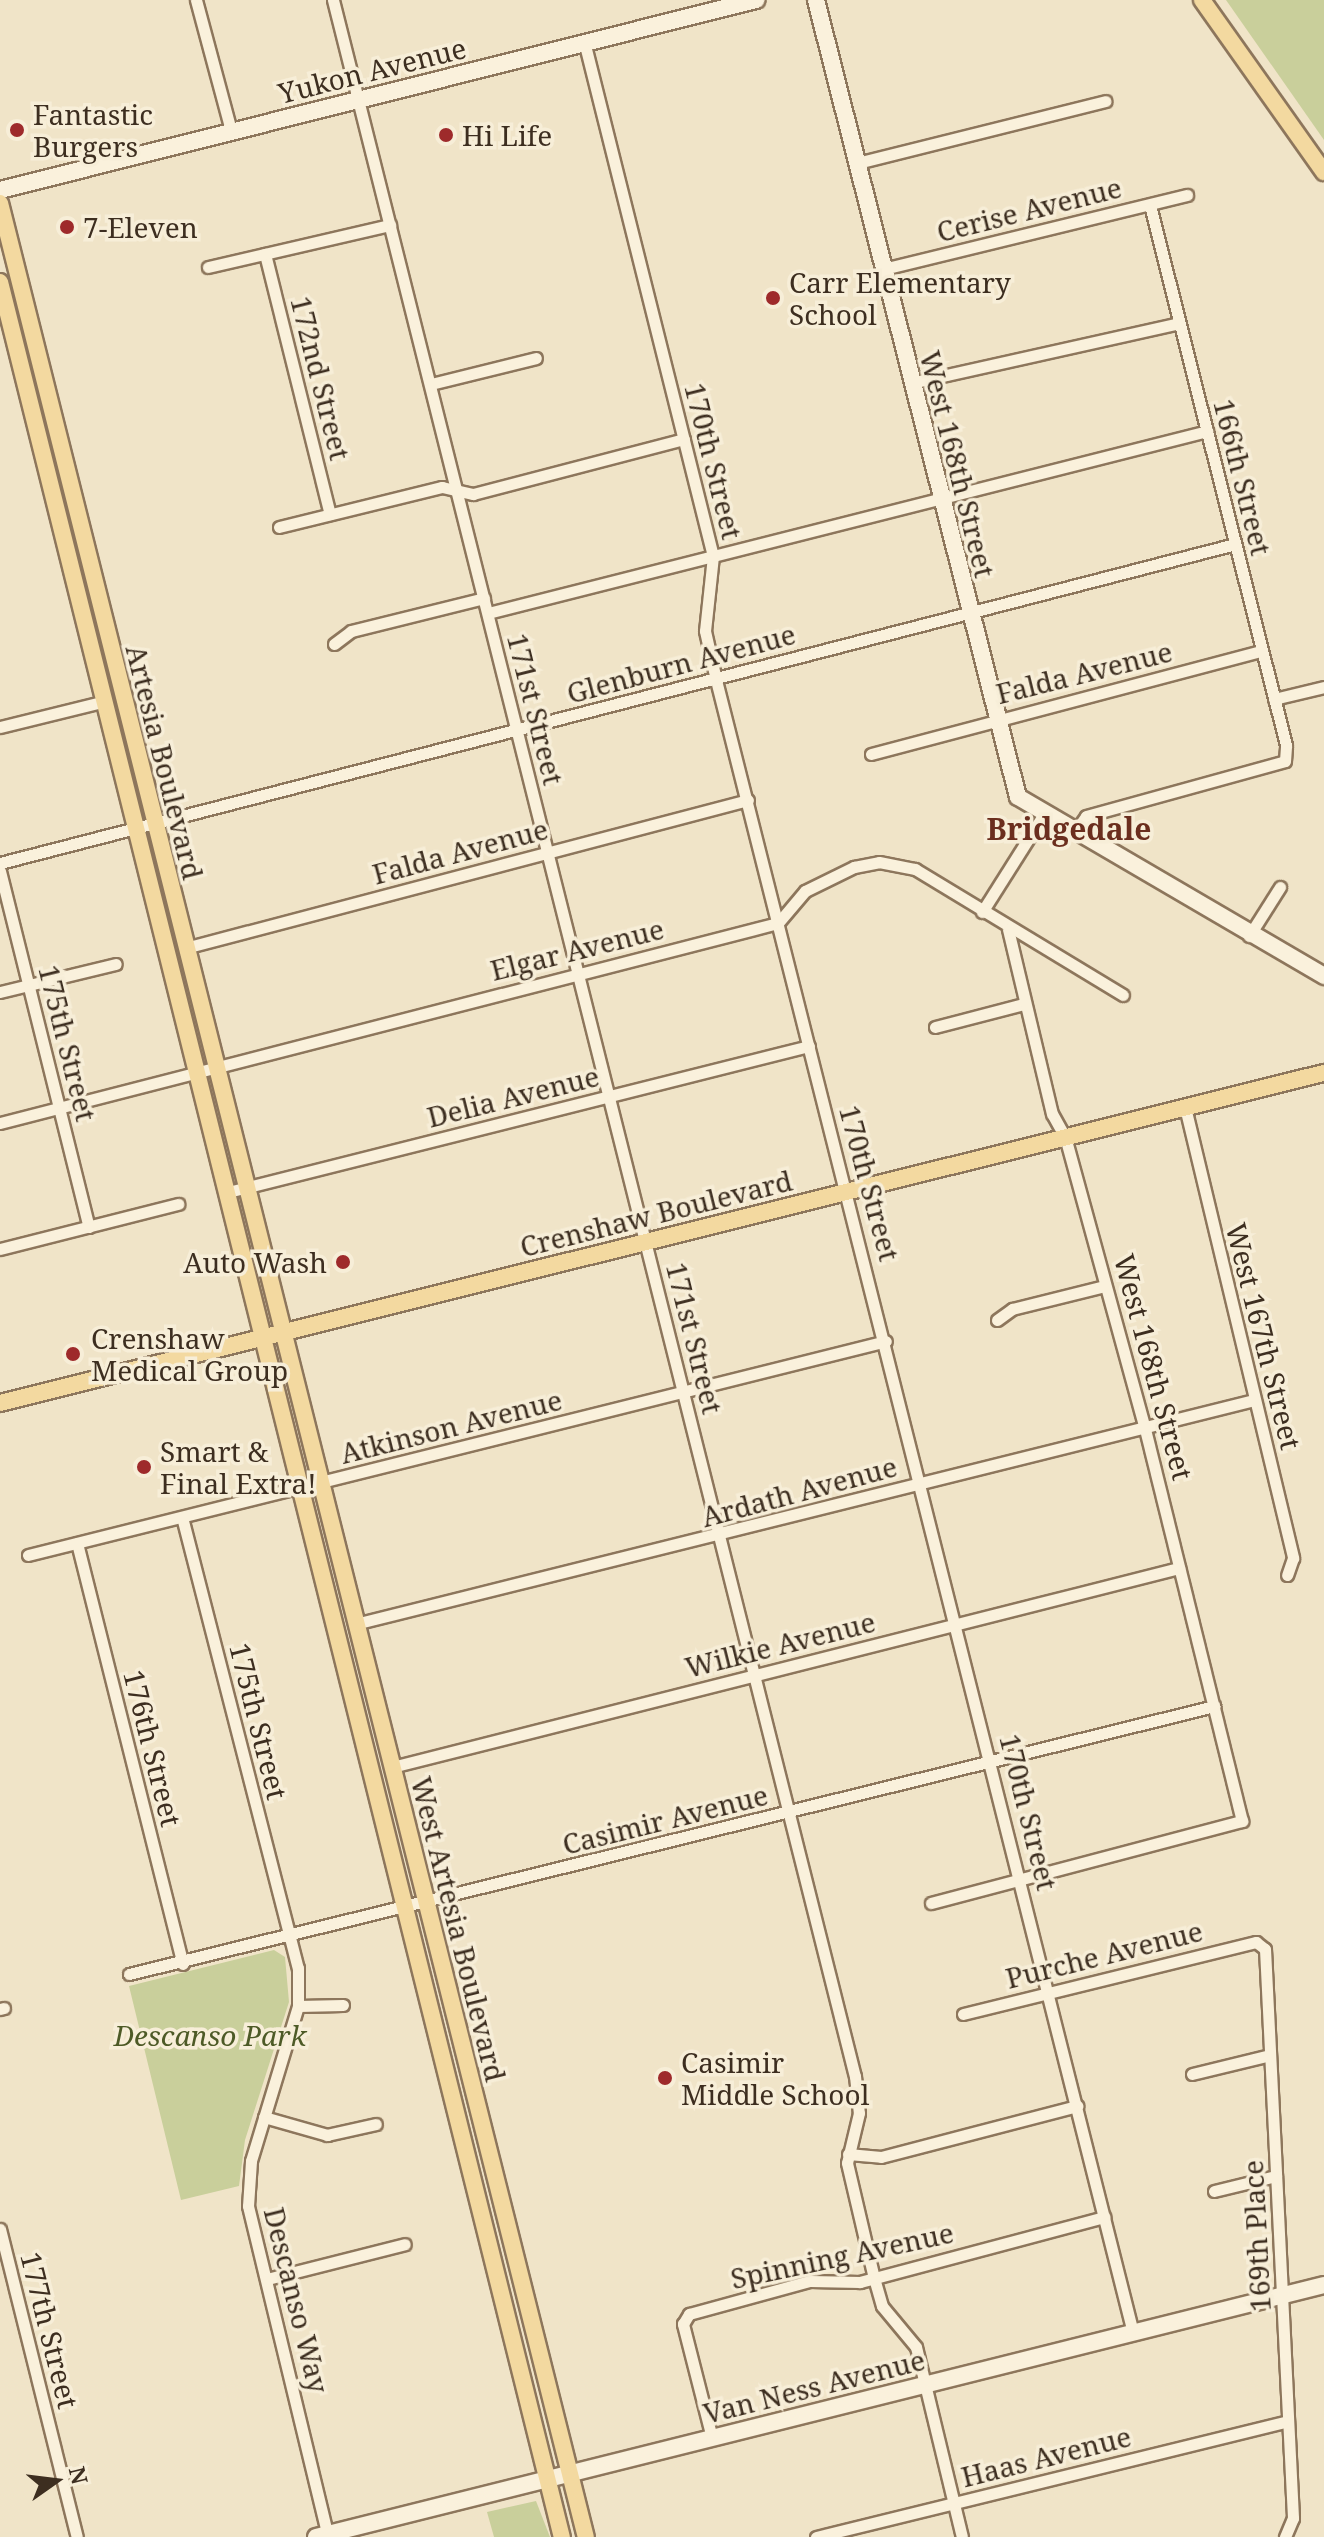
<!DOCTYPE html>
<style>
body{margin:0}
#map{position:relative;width:1324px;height:2537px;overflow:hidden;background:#f0e4c8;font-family:"Noto Serif",serif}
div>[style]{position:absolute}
.green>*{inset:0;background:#c9cf9b}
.roads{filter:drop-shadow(2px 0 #8d765c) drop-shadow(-2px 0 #8d765c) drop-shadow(0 2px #8d765c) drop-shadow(0 -2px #8d765c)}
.street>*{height:11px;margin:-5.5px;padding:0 5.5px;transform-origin:5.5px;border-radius:5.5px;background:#faf1dc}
.secondary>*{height:16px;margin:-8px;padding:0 8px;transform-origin:8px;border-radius:8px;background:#faf1dc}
.primary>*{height:16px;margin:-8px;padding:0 8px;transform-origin:8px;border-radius:8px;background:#f3d9a0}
.dots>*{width:22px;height:22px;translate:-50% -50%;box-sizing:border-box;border:4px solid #f7eed8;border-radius:50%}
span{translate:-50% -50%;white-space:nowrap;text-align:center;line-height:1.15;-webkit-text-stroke:7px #f7eed8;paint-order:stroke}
.street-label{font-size:28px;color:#3d2e20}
.poi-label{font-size:28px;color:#3d2e20}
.left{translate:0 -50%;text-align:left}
.right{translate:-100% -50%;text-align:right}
.park-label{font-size:28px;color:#4d5a26;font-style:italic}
.neighbourhood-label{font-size:30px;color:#6b2e1e;font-weight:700}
.north{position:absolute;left:16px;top:2441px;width:80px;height:80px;-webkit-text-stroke:6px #f7eed8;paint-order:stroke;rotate:76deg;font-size:22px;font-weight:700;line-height:32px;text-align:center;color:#3d2e20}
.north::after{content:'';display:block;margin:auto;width:28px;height:36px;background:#3d2e20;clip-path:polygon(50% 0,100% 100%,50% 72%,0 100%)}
</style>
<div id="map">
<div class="green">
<div style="clip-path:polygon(1226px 0,1324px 0,1324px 140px)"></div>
<div style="clip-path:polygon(274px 1950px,285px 1957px,289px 2002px,245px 2140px,239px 2186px,181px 2200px,129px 1986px)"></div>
<div style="clip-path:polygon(536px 2501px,550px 2537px,494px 2537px,487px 2512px)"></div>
</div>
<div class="roads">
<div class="street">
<div style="left:196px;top:0;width:136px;rotate:75deg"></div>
<div style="left:333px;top:0;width:2141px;rotate:75.89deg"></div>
<div style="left:855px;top:2076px;width:37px;rotate:84deg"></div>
<div style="left:859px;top:2113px;width:51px;rotate:103.5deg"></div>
<div style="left:847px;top:2163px;width:118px;rotate:76.8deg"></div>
<div style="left:874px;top:2278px;width:29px;rotate:74deg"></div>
<div style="left:882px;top:2306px;width:53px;rotate:50.3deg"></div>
<div style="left:916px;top:2347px;width:195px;rotate:76.4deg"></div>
<div style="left:585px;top:45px;width:527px;rotate:75.94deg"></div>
<div style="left:713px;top:556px;width:75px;rotate:96.1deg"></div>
<div style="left:705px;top:631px;width:50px;rotate:77.3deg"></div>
<div style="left:716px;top:680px;width:1705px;rotate:75.84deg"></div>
<div style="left:857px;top:163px;width:256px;rotate:-14deg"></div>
<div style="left:265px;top:254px;width:268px;rotate:76deg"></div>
<div style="left:208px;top:267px;width:187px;rotate:-13deg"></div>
<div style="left:883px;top:269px;width:313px;rotate:-13.7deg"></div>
<div style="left:911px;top:383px;width:275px;rotate:-12.6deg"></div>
<div style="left:431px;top:384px;width:108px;rotate:-13.9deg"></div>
<div style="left:279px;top:527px;width:168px;rotate:-13.8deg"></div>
<div style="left:442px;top:487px;width:32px;rotate:13deg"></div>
<div style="left:473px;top:494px;width:218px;rotate:-14.6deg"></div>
<div style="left:488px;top:613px;width:742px;rotate:-14.2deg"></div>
<div style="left:334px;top:644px;width:21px;rotate:-37deg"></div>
<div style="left:351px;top:631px;width:137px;rotate:-13.9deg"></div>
<div style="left:1274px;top:699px;width:51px;rotate:-13.5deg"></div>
<div style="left:0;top:727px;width:109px;rotate:-13.8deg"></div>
<div style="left:871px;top:754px;width:404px;rotate:-14.8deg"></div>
<div style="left:1075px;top:832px;width:19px;rotate:-55deg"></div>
<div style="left:1086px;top:816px;width:206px;rotate:-15.4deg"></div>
<div style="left:1285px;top:761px;width:16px;rotate:-86deg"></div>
<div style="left:1286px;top:745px;width:557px;rotate:-104.14deg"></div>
<div style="left:0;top:863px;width:1276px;rotate:-14.48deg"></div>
<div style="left:0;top:871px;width:367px;rotate:76deg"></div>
<div style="left:982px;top:912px;width:116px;rotate:-57.7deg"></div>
<div style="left:1249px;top:936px;width:58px;rotate:-57.7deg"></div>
<div style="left:185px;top:948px;width:582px;rotate:-14.73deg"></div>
<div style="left:0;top:992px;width:119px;rotate:-13.6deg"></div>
<div style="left:935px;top:1027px;width:91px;rotate:-14.6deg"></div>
<div style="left:1185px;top:1107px;width:464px;rotate:76.5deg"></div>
<div style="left:1293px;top:1558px;width:18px;rotate:109deg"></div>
<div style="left:0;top:1123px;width:803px;rotate:-14.42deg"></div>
<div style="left:778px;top:923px;width:42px;rotate:-49.8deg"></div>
<div style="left:805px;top:891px;width:55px;rotate:-26.1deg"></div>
<div style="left:854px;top:867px;width:25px;rotate:-11deg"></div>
<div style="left:879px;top:862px;width:37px;rotate:11deg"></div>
<div style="left:915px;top:869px;width:243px;rotate:31.2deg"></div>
<div style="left:228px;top:1192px;width:599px;rotate:-14.11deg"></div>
<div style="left:0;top:1249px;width:184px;rotate:-14.2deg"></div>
<div style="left:997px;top:1320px;width:19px;rotate:-36deg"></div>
<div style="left:1012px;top:1309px;width:96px;rotate:-13.9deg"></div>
<div style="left:182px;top:1517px;width:466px;rotate:75.6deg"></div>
<div style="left:298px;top:1968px;width:38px;rotate:90deg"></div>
<div style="left:298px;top:2006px;width:162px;rotate:106.9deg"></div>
<div style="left:251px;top:2161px;width:45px;rotate:93.8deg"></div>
<div style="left:248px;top:2206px;width:341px;rotate:76.4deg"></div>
<div style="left:77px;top:1543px;width:434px;rotate:75.9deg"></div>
<div style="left:28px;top:1555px;width:884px;rotate:-14deg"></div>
<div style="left:355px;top:1624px;width:926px;rotate:-13.99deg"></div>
<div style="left:392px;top:1767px;width:812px;rotate:-14.19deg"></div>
<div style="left:931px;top:1903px;width:322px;rotate:-14.8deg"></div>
<div style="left:1242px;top:1821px;width:404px;rotate:-103.9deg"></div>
<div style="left:1145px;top:1429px;width:303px;rotate:-105.3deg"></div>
<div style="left:1065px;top:1137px;width:26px;rotate:-119deg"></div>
<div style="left:1052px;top:1114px;width:190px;rotate:-103.4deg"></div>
<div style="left:129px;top:1974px;width:1118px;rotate:-13.87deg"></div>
<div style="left:298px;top:2006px;width:45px;rotate:-1.3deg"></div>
<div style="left:0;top:2009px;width:4px;rotate:-14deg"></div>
<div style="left:963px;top:2014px;width:302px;rotate:-13.8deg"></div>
<div style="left:1256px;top:1942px;width:11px;rotate:38deg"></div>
<div style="left:1265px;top:1949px;width:570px;rotate:87.18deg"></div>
<div style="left:1293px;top:2518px;width:21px;rotate:113deg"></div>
<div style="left:1192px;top:2074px;width:80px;rotate:-13.7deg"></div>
<div style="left:264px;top:2117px;width:66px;rotate:15.9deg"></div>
<div style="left:327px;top:2135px;width:50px;rotate:-12.7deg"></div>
<div style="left:848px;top:2154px;width:33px;rotate:5deg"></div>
<div style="left:881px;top:2157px;width:203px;rotate:-14.6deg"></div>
<div style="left:1214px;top:2191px;width:64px;rotate:-13.6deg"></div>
<div style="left:0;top:2229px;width:317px;rotate:76deg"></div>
<div style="left:267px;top:2279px;width:142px;rotate:-14.2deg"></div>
<div style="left:712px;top:2438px;width:118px;rotate:-104.3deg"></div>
<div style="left:683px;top:2324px;width:12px;rotate:-59deg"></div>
<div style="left:689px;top:2314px;width:125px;rotate:-15.3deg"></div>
<div style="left:810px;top:2281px;width:50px;rotate:1.1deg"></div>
<div style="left:860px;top:2282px;width:253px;rotate:-14.9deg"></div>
<div style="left:816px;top:2537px;width:485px;rotate:-13.8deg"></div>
</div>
<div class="secondary">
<div style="left:816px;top:0;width:822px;rotate:75.78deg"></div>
<div style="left:1018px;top:797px;width:355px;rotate:30.3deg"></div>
<div style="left:0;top:190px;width:780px;rotate:-14.11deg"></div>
<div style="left:316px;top:2537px;width:1039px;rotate:-14.04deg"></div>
</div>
<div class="primary">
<div style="left:1202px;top:0;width:211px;rotate:54.7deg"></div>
<div style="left:0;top:203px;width:2406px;rotate:75.91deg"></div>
<div style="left:0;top:282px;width:2324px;rotate:76.01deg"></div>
<div style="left:0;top:1403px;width:1365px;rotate:-14deg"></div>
</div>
</div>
<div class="dots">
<div style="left:17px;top:130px;background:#9e2a2b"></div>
<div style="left:446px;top:135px;background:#9e2a2b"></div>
<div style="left:67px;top:227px;background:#9e2a2b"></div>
<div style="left:773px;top:298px;background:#9e2a2b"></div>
<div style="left:343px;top:1262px;background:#9e2a2b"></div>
<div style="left:73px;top:1354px;background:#9e2a2b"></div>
<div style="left:144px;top:1467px;background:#9e2a2b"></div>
<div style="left:665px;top:2078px;background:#9e2a2b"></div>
</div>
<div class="street-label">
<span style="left:372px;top:70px;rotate:-14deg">Yukon Avenue</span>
<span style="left:1029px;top:209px;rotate:-14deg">Cerise Avenue</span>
<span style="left:321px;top:378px;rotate:76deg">172nd Street</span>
<span style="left:714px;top:461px;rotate:76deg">170th Street</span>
<span style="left:958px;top:464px;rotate:76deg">West 168th Street</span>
<span style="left:1243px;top:477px;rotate:76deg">166th Street</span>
<span style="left:681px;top:663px;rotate:-15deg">Glenburn Avenue</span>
<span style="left:1084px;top:672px;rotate:-14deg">Falda Avenue</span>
<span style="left:536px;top:709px;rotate:76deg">171st Street</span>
<span style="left:165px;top:762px;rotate:76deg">Artesia Boulevard</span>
<span style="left:460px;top:851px;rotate:-15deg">Falda Avenue</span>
<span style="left:577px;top:949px;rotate:-14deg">Elgar Avenue</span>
<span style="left:68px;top:1043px;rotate:76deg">175th Street</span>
<span style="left:513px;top:1096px;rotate:-14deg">Delia Avenue</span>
<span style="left:870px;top:1183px;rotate:75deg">170th Street</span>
<span style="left:656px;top:1213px;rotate:-14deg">Crenshaw Boulevard</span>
<span style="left:1264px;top:1336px;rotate:76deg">West 167th Street</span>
<span style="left:695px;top:1338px;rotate:76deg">171st Street</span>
<span style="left:1154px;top:1367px;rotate:75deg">West 168th Street</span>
<span style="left:451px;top:1426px;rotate:-14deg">Atkinson Avenue</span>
<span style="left:799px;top:1491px;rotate:-15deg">Ardath Avenue</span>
<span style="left:780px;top:1644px;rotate:-14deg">Wilkie Avenue</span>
<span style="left:259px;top:1721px;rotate:76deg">175th Street</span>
<span style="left:153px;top:1748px;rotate:76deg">176th Street</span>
<span style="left:1029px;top:1812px;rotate:76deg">170th Street</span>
<span style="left:665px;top:1819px;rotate:-14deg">Casimir Avenue</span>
<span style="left:459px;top:1929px;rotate:76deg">West Artesia Boulevard</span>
<span style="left:1104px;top:1954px;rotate:-14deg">Purche Avenue</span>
<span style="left:1256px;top:2236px;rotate:-93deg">169th Place</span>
<span style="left:842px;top:2255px;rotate:-12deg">Spinning Avenue</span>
<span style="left:297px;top:2300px;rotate:76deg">Descanso Way</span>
<span style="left:50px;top:2330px;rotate:76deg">177th Street</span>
<span style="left:814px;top:2386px;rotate:-14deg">Van Ness Avenue</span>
<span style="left:1046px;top:2456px;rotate:-14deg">Haas Avenue</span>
</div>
<div class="poi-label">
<span class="left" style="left:33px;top:130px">Fantastic<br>Burgers</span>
<span class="left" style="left:462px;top:135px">Hi Life</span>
<span class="left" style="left:83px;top:227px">7-Eleven</span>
<span class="left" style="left:789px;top:298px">Carr Elementary<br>School</span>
<span class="right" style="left:327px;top:1262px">Auto Wash</span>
<span class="left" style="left:91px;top:1354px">Crenshaw<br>Medical Group</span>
<span class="left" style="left:160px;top:1467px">Smart &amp;<br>Final Extra!</span>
<span class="left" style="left:681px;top:2078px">Casimir<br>Middle School</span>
</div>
<div class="park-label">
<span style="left:210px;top:2035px">Descanso Park</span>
</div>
<div class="neighbourhood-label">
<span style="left:1069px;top:829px">Bridgedale</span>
</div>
<div class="north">N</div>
</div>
